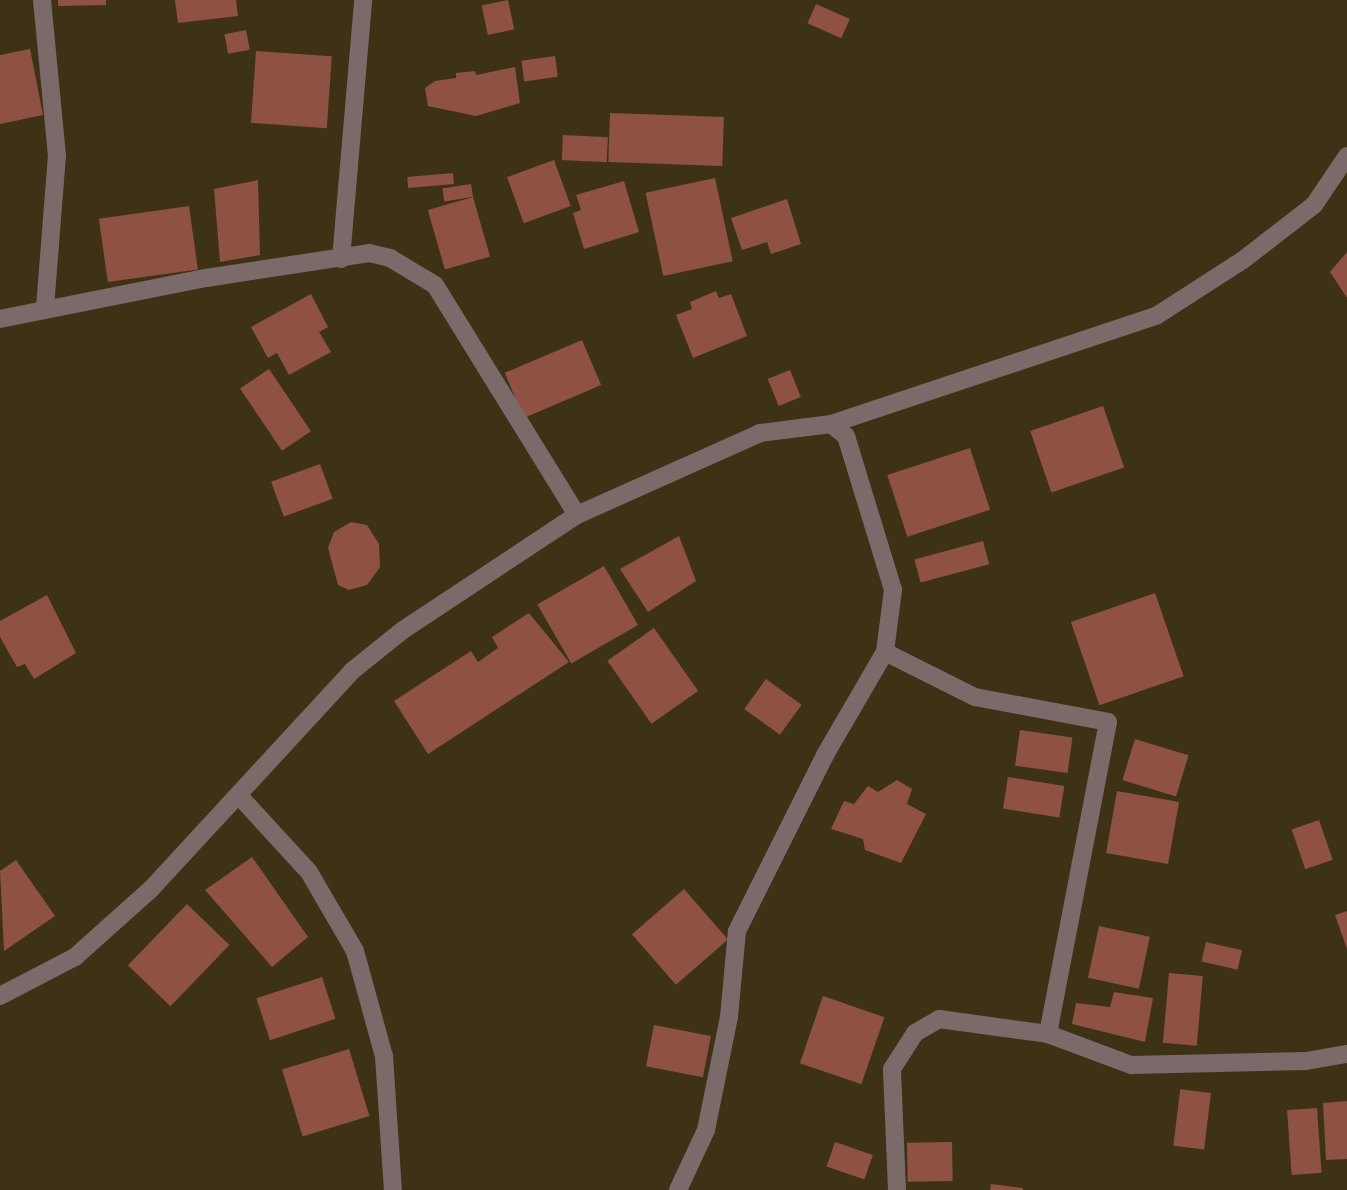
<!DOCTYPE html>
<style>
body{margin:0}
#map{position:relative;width:1347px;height:1190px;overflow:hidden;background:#3d3215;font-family:Manrope,sans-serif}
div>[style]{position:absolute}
.building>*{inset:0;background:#8e5144;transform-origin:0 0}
.minor>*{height:18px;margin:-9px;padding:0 9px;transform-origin:9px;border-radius:9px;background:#7a6a69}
span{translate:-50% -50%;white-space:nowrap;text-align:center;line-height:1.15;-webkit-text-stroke:5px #33280a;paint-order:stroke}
</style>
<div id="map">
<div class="building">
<div style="clip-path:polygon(58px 0,106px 0,106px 5px,58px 6px)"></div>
<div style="clip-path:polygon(175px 0,236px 0,238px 16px,178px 23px)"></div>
<div style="left:508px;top:0;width:30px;height:27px;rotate:78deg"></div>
<div style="left:816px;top:4px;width:37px;height:21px;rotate:24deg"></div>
<div style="left:246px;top:30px;width:20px;height:22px;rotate:79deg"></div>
<div style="clip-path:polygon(30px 49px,43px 115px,0 124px,0 55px)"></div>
<div style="left:256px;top:51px;width:76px;height:72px;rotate:4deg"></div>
<div style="left:555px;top:56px;width:21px;height:34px;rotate:82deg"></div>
<div style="clip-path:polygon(515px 67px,520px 103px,476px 116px,428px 106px,425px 88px,435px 81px,456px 78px,456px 73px,475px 71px,476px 75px)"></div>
<div style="left:610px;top:113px;width:114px;height:49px;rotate:2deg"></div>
<div style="left:563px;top:135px;width:45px;height:25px;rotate:3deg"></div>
<div style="left:554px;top:160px;width:49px;height:50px;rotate:70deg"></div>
<div style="left:453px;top:173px;width:11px;height:46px;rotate:85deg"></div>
<div style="left:715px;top:178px;width:85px;height:71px;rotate:78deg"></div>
<div style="clip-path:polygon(258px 180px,260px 255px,220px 262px,214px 189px)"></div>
<div style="clip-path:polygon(624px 181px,639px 232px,584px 249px,573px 213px,581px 210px,576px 195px)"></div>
<div style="left:471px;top:184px;width:13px;height:29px;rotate:81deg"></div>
<div style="left:473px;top:197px;width:62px;height:47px;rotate:74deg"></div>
<div style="clip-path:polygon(787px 199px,801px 244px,771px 254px,767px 242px,742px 250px,731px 218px)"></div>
<div style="left:189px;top:206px;width:64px;height:91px;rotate:82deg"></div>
<div style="clip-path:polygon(1347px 252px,1347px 298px,1330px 272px)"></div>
<div style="clip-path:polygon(716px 291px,719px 298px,731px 294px,747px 336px,693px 358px,676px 315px,692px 309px,690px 302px)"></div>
<div style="clip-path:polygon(311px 294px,328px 327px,319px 332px,331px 352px,289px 375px,277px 353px,268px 358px,251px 327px)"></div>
<div style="left:582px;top:340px;width:49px;height:84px;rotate:67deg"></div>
<div style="left:269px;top:369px;width:75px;height:35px;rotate:56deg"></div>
<div style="left:790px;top:370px;width:29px;height:24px;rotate:68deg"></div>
<div style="left:1103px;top:406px;width:65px;height:77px;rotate:71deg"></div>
<div style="left:970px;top:448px;width:65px;height:87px;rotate:72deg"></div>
<div style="left:320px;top:464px;width:37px;height:52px;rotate:70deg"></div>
<div style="clip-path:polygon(351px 522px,367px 525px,379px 544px,380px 567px,367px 585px,349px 590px,338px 585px,328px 548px,334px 532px)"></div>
<div style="clip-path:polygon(679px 536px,696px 581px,648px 612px,620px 569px)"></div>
<div style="left:983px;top:541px;width:24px;height:71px;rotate:75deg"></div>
<div style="left:604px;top:566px;width:68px;height:77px;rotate:60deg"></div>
<div style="left:1155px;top:593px;width:88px;height:89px;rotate:71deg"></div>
<div style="clip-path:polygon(47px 595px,76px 653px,34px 679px,25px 664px,17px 667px,0 637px,0 621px)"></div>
<div style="clip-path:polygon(529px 613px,569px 662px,428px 754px,394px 701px,471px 651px,478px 662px,498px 648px,492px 637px)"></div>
<div style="left:654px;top:628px;width:77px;height:57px;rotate:55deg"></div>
<div style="left:766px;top:679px;width:44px;height:37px;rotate:36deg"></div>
<div style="left:1020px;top:730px;width:53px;height:36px;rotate:8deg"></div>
<div style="left:1135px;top:739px;width:56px;height:43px;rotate:17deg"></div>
<div style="left:1008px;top:777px;width:57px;height:32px;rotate:9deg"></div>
<div style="clip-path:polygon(897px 780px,912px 789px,907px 804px,926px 814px,901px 863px,865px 850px,863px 839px,831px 829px,844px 801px,854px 804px,868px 786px,878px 792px)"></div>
<div style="left:1117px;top:791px;width:63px;height:63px;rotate:10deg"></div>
<div style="left:1319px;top:820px;width:42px;height:29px;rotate:71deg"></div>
<div style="clip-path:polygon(252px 857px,308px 937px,272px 967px,205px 890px)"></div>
<div style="clip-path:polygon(16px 860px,55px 916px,4px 951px,0 871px)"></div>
<div style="left:684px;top:889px;width:67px;height:69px;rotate:49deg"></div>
<div style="left:187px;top:904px;width:59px;height:85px;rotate:44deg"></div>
<div style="clip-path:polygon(1347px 911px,1347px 949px,1335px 915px)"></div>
<div style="left:1099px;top:926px;width:52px;height:53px;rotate:12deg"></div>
<div style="left:1206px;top:942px;width:37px;height:20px;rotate:13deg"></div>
<div style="left:1169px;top:973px;width:34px;height:70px;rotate:5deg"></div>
<div style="left:322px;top:977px;width:44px;height:69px;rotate:72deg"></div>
<div style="clip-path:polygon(1114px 992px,1153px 998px,1145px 1042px,1072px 1024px,1076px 1003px,1110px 1007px)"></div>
<div style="left:823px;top:996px;width:65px;height:71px;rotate:19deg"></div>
<div style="left:654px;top:1025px;width:58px;height:42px;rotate:11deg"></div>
<div style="left:349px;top:1049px;width:70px;height:70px;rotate:73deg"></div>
<div style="left:1211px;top:1093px;width:57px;height:31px;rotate:97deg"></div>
<div style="clip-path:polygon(1347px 1101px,1347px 1159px,1326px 1160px,1323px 1103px)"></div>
<div style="left:1317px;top:1108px;width:65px;height:30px;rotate:86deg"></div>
<div style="left:835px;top:1142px;width:40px;height:26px;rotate:19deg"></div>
<div style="left:952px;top:1142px;width:39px;height:45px;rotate:89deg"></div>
<div style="clip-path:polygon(991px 1184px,1023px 1188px,1023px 1190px,990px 1190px)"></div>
</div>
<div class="minor">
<div style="left:42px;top:0;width:156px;rotate:84.5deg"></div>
<div style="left:57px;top:155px;width:154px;rotate:94.5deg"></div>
<div style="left:341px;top:259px;width:260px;rotate:-85.1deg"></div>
<div style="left:0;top:319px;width:210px;rotate:-11.3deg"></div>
<div style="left:206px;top:278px;width:165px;rotate:-8.7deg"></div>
<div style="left:369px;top:253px;width:22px;rotate:13deg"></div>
<div style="left:390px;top:258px;width:52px;rotate:31deg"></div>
<div style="left:435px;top:285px;width:270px;rotate:58.3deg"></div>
<div style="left:831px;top:424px;width:19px;rotate:39deg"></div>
<div style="left:846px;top:436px;width:161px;rotate:73deg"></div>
<div style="left:893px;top:590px;width:63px;rotate:97.4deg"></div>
<div style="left:885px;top:652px;width:101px;rotate:26.6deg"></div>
<div style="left:975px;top:697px;width:135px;rotate:10.6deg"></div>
<div style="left:1108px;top:722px;width:318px;rotate:100.9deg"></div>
<div style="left:241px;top:798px;width:100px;rotate:47.4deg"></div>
<div style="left:309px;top:872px;width:91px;rotate:59.8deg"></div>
<div style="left:355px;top:951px;width:109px;rotate:74.6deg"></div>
<div style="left:384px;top:1056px;width:134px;rotate:86.2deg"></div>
<div style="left:0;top:996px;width:85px;rotate:-27.5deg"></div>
<div style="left:75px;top:957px;width:102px;rotate:-41.8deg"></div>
<div style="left:151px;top:889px;width:297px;rotate:-47.3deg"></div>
<div style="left:352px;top:671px;width:65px;rotate:-38.8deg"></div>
<div style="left:403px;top:630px;width:209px;rotate:-33.5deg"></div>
<div style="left:577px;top:515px;width:201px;rotate:-24.1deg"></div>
<div style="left:760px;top:433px;width:72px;rotate:-7.2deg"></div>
<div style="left:831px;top:424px;width:342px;rotate:-18.4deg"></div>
<div style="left:1156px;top:316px;width:103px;rotate:-32.8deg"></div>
<div style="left:1243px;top:260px;width:90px;rotate:-37.8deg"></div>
<div style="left:1314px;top:205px;width:59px;rotate:-56deg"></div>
<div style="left:678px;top:1190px;width:66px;rotate:-65deg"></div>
<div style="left:706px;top:1130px;width:115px;rotate:-78.5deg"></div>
<div style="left:729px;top:1017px;width:86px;rotate:-84.7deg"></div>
<div style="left:737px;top:931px;width:197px;rotate:-63.4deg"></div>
<div style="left:825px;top:755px;width:119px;rotate:-59.8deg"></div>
<div style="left:897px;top:1190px;width:121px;rotate:-92.4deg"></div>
<div style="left:892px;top:1069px;width:43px;rotate:-57.4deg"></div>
<div style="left:915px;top:1033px;width:28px;rotate:-30deg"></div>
<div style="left:939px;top:1019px;width:110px;rotate:7.8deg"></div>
<div style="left:1048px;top:1034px;width:89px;rotate:20.5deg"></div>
<div style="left:1131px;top:1065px;width:175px;rotate:-1.3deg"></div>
<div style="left:1306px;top:1061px;width:42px;rotate:-9.7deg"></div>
</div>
</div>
